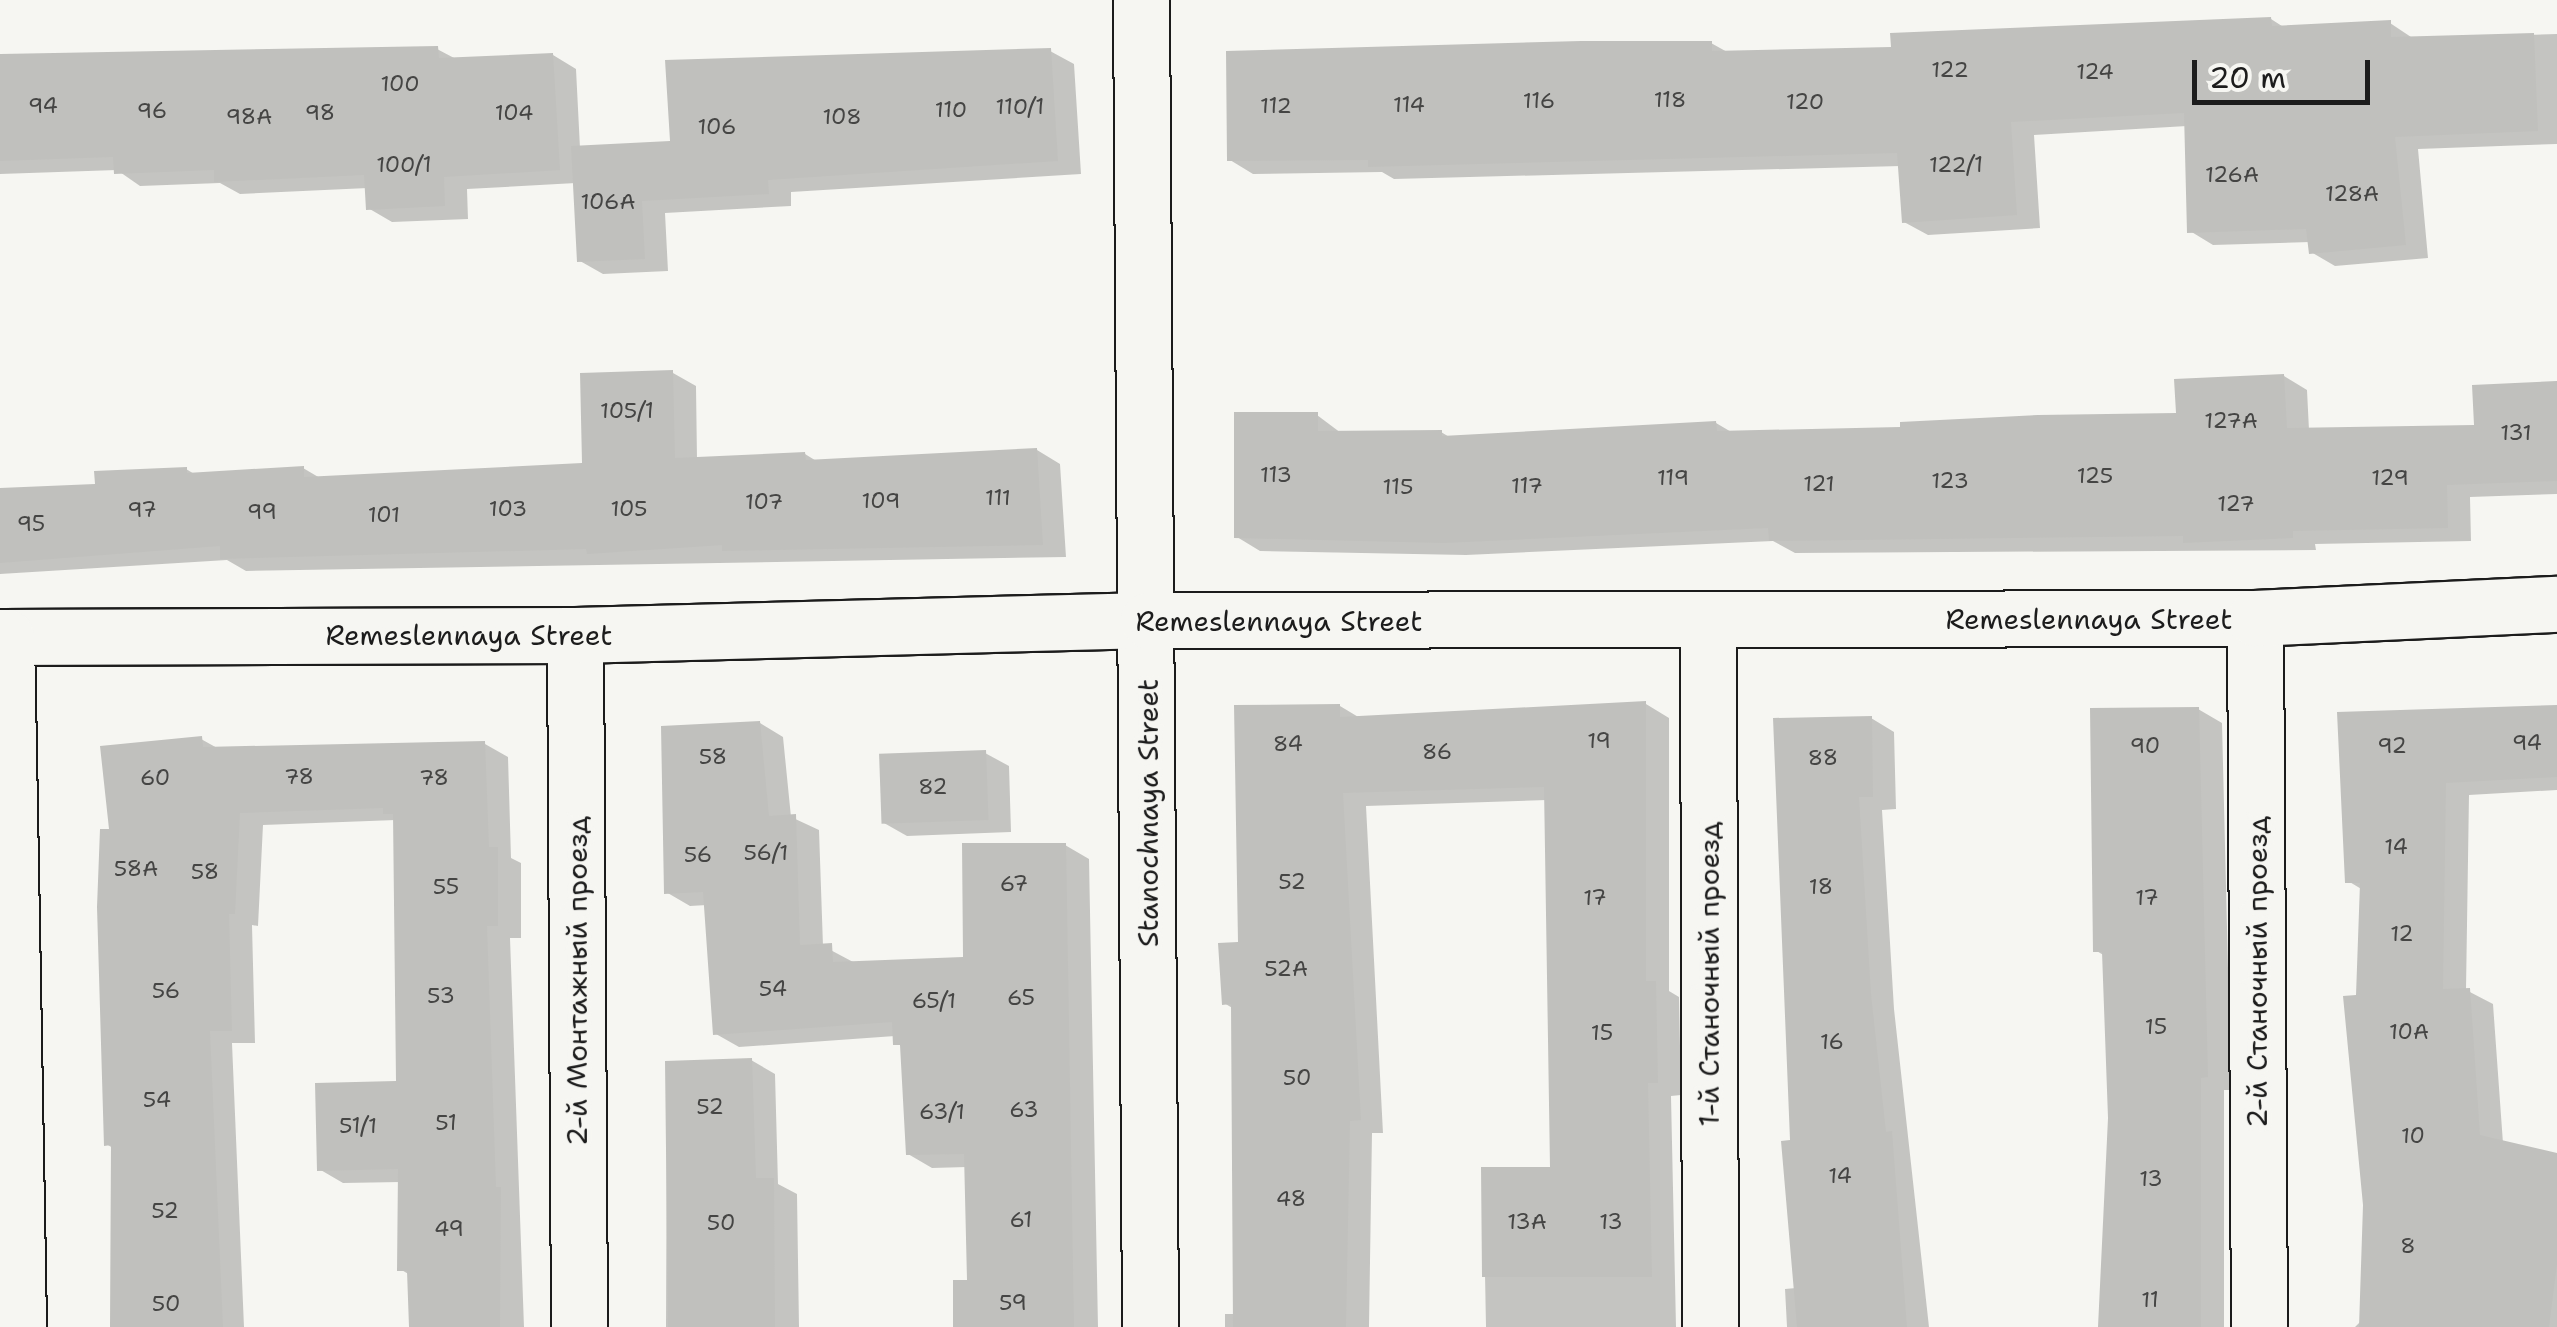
<!DOCTYPE html>
<meta charset="utf-8">
<style>
body{margin:0}
#map{position:relative;width:2557px;height:1327px;overflow:hidden;background:#f6f6f2;font-family:"Shantell Sans",sans-serif}
div>[style]{position:absolute}
.shadow>*{inset:0;background:#0003}
.building>*{inset:0;background:#c0c0bd;transform-origin:0 0}
.roads{filter:drop-shadow(2px 0 #1c1c1c) drop-shadow(-2px 0 #1c1c1c) drop-shadow(0 2px #1c1c1c) drop-shadow(0 -2px #1c1c1c)}
.minor>*{height:55px;margin:-27.5px;padding:0 27.5px;transform-origin:27.5px;border-radius:27.5px;background:#f6f6f2}
span{translate:-50% -50%;white-space:nowrap;text-align:center;line-height:1.15;-webkit-text-stroke:10px #f6f6f2;paint-order:stroke}
.number-label{font-size:22px;color:#454544}
.number-label span{-webkit-text-stroke-width:0}
.street-label{font-size:28px;color:#1c1c1c}
.scale{position:absolute;left:2192px;top:60px;width:178px;height:45px;box-sizing:border-box;border:5px solid #1c1c1c;border-top:0;padding-left:12px;font-size:30px;line-height:35px;white-space:nowrap;color:#1c1c1c;-webkit-text-stroke:8px #f6f6f2;paint-order:stroke}
</style>
<div id="map">
<div class="shadow">
<div style="clip-path:polygon(2271px 19px,2285px 28px,2390px 23px,2414px 39px,2557px 34px,2557px 144px,2418px 149px,2428px 258px,2335px 266px,2311px 252px,2310px 242px,2213px 245px,2190px 231px,2187px 126px,2034px 135px,2040px 228px,1928px 235px,1904px 222px,1901px 166px,1394px 179px,1382px 172px,1253px 174px,1230px 160px,1711px 43px,1729px 53px,1893px 49px)"></div>
<div style="clip-path:polygon(437px 49px,456px 59px,553px 55px,576px 69px,580px 148px,673px 143px,1050px 51px,1074px 64px,1081px 174px,791px 192px,791px 206px,665px 213px,668px 271px,603px 274px,580px 261px,576px 183px,467px 189px,468px 219px,392px 222px,368px 208px,368px 188px,240px 194px,220px 183px,140px 186px,117px 170px,0 174px,0 57px)"></div>
<div style="clip-path:polygon(673px 373px,696px 386px,697px 459px,805px 454px,818px 462px,1037px 450px,1060px 464px,1066px 557px,246px 571px,227px 560px,0 574px,0 491px,97px 486px,186px 469px,196px 475px,303px 468px,320px 478px,584px 466px)"></div>
<div style="clip-path:polygon(2284px 376px,2307px 390px,2309px 430px,2477px 427px,2557px 384px,2557px 494px,2470px 497px,2471px 541px,2315px 544px,2316px 550px,1795px 553px,1773px 541px,1466px 555px,1260px 551px,1237px 537px,1317px 415px,1341px 433px,1441px 432px,1451px 438px,1716px 423px,1733px 433px,1903px 430px,2179px 415px)"></div>
<div style="clip-path:polygon(1646px 704px,1669px 718px,1669px 991px,1679px 997px,1681px 1095px,1671px 1096px,1676px 1327px,1486px 1327px,1483px 1170px,1552px 1170px,1547px 800px,1366px 806px,1383px 1133px,1372px 1133px,1369px 1327px,1225px 1327px,1225px 1314px,1235px 1314px,1234px 1009px,1224px 1003px,1240px 944px,1340px 706px,1360px 718px)"></div>
<div style="clip-path:polygon(2557px 706px,2557px 790px,2469px 795px,2466px 990px,2493px 1004px,2503px 1143px,2557px 1155px,2557px 1327px,2355px 1327px,2361px 1321px,2365px 1205px,2363px 890px,2348px 881px,2339px 715px)"></div>
<div style="clip-path:polygon(2198px 709px,2222px 723px,2231px 1090px,2224px 1090px,2224px 1327px,2104px 1327px,2110px 1118px,2105px 956px,2095px 950px)"></div>
<div style="clip-path:polygon(1871px 718px,1894px 732px,1896px 809px,1882px 810px,1894px 1009px,1929px 1327px,1787px 1327px,1785px 1289px,1796px 1288px,1793px 1142px)"></div>
<div style="clip-path:polygon(760px 723px,783px 737px,791px 817px,819px 830px,823px 946px,855px 963px,965px 959px,1065px 845px,1089px 859px,1098px 1327px,956px 1327px,969px 1282px,967px 1167px,932px 1168px,908px 1154px,903px 1048px,895px 1036px,739px 1047px,716px 1034px,707px 905px,690px 906px,666px 892px)"></div>
<div style="clip-path:polygon(201px 739px,219px 749px,485px 744px,508px 757px,511px 858px,521px 863px,521px 938px,510px 938px,524px 1327px,411px 1327px,410px 1275px,400px 1269px,401px 1182px,343px 1183px,319px 1169px,399px 1084px,396px 820px,263px 825px,258px 926px,252px 925px,255px 1043px,232px 1043px,244px 1327px,113px 1327px,113px 1148px,106px 1144px,111px 832px)"></div>
<div style="clip-path:polygon(985px 753px,1009px 766px,1011px 832px,907px 836px,884px 823px)"></div>
<div style="clip-path:polygon(751px 1060px,775px 1074px,778px 1184px,797px 1194px,799px 1327px,666px 1327px,667px 1063px)"></div>
</div>
<div class="building">
<div style="clip-path:polygon(2271px 17px,2272px 26px,2391px 20px,2391px 37px,2534px 33px,2538px 131px,2395px 137px,2406px 245px,2309px 254px,2306px 229px,2187px 233px,2184px 113px,2011px 122px,2017px 215px,1902px 223px,1897px 153px,1368px 167px,1368px 160px,1227px 161px,1226px 51px,1581px 41px,1712px 41px,1712px 51px,1891px 47px,1890px 33px)"></div>
<div style="clip-path:polygon(438px 46px,439px 58px,553px 53px,560px 170px,444px 177px,445px 206px,366px 210px,364px 175px,214px 182px,214px 170px,114px 174px,113px 157px,0 161px,0 54px)"></div>
<div style="clip-path:polygon(1051px 48px,1058px 161px,768px 180px,769px 194px,642px 201px,645px 259px,577px 262px,571px 146px,670px 141px,665px 60px)"></div>
<div style="clip-path:polygon(673px 370px,675px 458px,805px 452px,806px 460px,1037px 448px,1043px 545px,722px 551px,722px 545px,587px 554px,586px 549px,220px 559px,220px 546px,0 563px,0 488px,95px 484px,94px 471px,187px 467px,187px 473px,304px 466px,304px 477px,582px 463px,580px 373px)"></div>
<div style="clip-path:polygon(2284px 374px,2287px 428px,2474px 425px,2472px 385px,2557px 381px,2557px 481px,2447px 485px,2448px 528px,2293px 531px,2293px 538px,2183px 543px,2183px 536px,1769px 541px,1768px 528px,1444px 543px,1234px 538px,1234px 412px,1318px 412px,1318px 431px,1442px 430px,1442px 436px,1716px 421px,1717px 431px,1900px 427px,1900px 422px,2038px 415px,2176px 413px,2174px 379px)"></div>
<div style="clip-path:polygon(1646px 701px,1646px 981px,1656px 981px,1658px 1083px,1648px 1083px,1652px 1277px,1482px 1277px,1481px 1167px,1550px 1167px,1544px 787px,1343px 793px,1361px 1120px,1350px 1121px,1346px 1327px,1233px 1327px,1231px 1004px,1222px 1005px,1218px 943px,1238px 942px,1234px 705px,1340px 704px,1340px 717px)"></div>
<div style="clip-path:polygon(2557px 705px,2557px 777px,2446px 783px,2443px 989px,2470px 988px,2480px 1135px,2557px 1153px,2557px 1264px,2549px 1327px,2359px 1327px,2363px 1205px,2343px 996px,2356px 995px,2360px 883px,2345px 883px,2337px 712px)"></div>
<div style="clip-path:polygon(2199px 707px,2208px 1077px,2201px 1078px,2201px 1327px,2098px 1327px,2108px 1118px,2102px 952px,2093px 952px,2090px 708px)"></div>
<div style="clip-path:polygon(1872px 716px,1873px 797px,1859px 797px,1871px 994px,1886px 1132px,1892px 1131px,1907px 1327px,1797px 1327px,1781px 1141px,1790px 1140px,1773px 718px)"></div>
<div style="clip-path:polygon(760px 721px,769px 816px,796px 814px,800px 945px,832px 943px,833px 962px,963px 957px,962px 843px,1066px 843px,1074px 1327px,953px 1327px,953px 1280px,967px 1280px,964px 1154px,906px 1155px,900px 1045px,893px 1045px,892px 1022px,713px 1035px,703px 892px,664px 894px,661px 726px)"></div>
<div style="clip-path:polygon(202px 736px,203px 747px,485px 741px,489px 847px,498px 847px,498px 926px,487px 926px,496px 1187px,501px 1187px,500px 1327px,409px 1327px,407px 1271px,397px 1271px,398px 1169px,317px 1171px,315px 1083px,396px 1081px,393px 814px,383px 814px,383px 808px,240px 813px,235px 914px,229px 914px,232px 1031px,210px 1031px,223px 1327px,110px 1327px,111px 1145px,104px 1146px,97px 907px,100px 829px,109px 829px,100px 746px)"></div>
<div style="left:986px;top:750px;width:70px;height:107px;rotate:88deg"></div>
<div style="clip-path:polygon(752px 1058px,756px 1178px,774px 1178px,775px 1327px,668px 1327px,665px 1061px)"></div>
</div>
<div class="roads">
<div class="minor">
<div style="left:1141px;top:0;width:1327px;rotate:89.61deg"></div>
<div style="left:2255px;top:618px;width:709px;rotate:89.68deg"></div>
<div style="left:1708px;top:620px;width:707px;rotate:89.84deg"></div>
<div style="left:575px;top:635px;width:692px;rotate:89.67deg"></div>
<div style="left:0;top:637px;width:575px;rotate:-0.2deg"></div>
<div style="left:575px;top:635px;width:573px;rotate:-1.5deg"></div>
<div style="left:1148px;top:620px;width:1107px;rotate:-0.1deg"></div>
<div style="left:2255px;top:618px;width:302px;rotate:-2.7deg"></div>
<div style="left:6px;top:637px;width:690px;rotate:89deg"></div>
</div>
</div>
<div class="number-label">
<span style="left:1950px;top:70px">122</span>
<span style="left:2095px;top:72px">124</span>
<span style="left:400px;top:84px">100</span>
<span style="left:1670px;top:100px">118</span>
<span style="left:1539px;top:101px">116</span>
<span style="left:1805px;top:102px">120</span>
<span style="left:1409px;top:105px">114</span>
<span style="left:43px;top:106px">94</span>
<span style="left:1276px;top:106px">112</span>
<span style="left:1020px;top:107px">110/1</span>
<span style="left:951px;top:110px">110</span>
<span style="left:152px;top:111px">96</span>
<span style="left:320px;top:113px">98</span>
<span style="left:514px;top:113px">104</span>
<span style="left:249px;top:117px">98А</span>
<span style="left:842px;top:117px">108</span>
<span style="left:717px;top:127px">106</span>
<span style="left:404px;top:165px">100/1</span>
<span style="left:1956px;top:165px">122/1</span>
<span style="left:2232px;top:175px">126А</span>
<span style="left:2352px;top:194px">128А</span>
<span style="left:608px;top:202px">106А</span>
<span style="left:627px;top:411px">105/1</span>
<span style="left:2231px;top:421px">127А</span>
<span style="left:2516px;top:433px">131</span>
<span style="left:1276px;top:475px">113</span>
<span style="left:2095px;top:476px">125</span>
<span style="left:1673px;top:478px">119</span>
<span style="left:2390px;top:478px">129</span>
<span style="left:1950px;top:481px">123</span>
<span style="left:1819px;top:484px">121</span>
<span style="left:1527px;top:486px">117</span>
<span style="left:1398px;top:487px">115</span>
<span style="left:998px;top:498px">111</span>
<span style="left:881px;top:501px">109</span>
<span style="left:764px;top:502px">107</span>
<span style="left:2236px;top:504px">127</span>
<span style="left:508px;top:509px">103</span>
<span style="left:629px;top:509px">105</span>
<span style="left:142px;top:510px">97</span>
<span style="left:262px;top:512px">99</span>
<span style="left:384px;top:515px">101</span>
<span style="left:31px;top:524px">95</span>
<span style="left:1599px;top:741px">19</span>
<span style="left:2527px;top:743px">94</span>
<span style="left:1288px;top:744px">84</span>
<span style="left:2145px;top:746px">90</span>
<span style="left:2392px;top:746px">92</span>
<span style="left:1437px;top:752px">86</span>
<span style="left:713px;top:757px">58</span>
<span style="left:1823px;top:758px">88</span>
<span style="left:299px;top:777px">78</span>
<span style="left:155px;top:778px">60</span>
<span style="left:434px;top:778px">78</span>
<span style="left:933px;top:787px">82</span>
<span style="left:2396px;top:847px">14</span>
<span style="left:766px;top:853px">56/1</span>
<span style="left:698px;top:855px">56</span>
<span style="left:136px;top:869px">58А</span>
<span style="left:205px;top:872px">58</span>
<span style="left:1292px;top:882px">52</span>
<span style="left:1014px;top:884px">67</span>
<span style="left:446px;top:887px">55</span>
<span style="left:1821px;top:887px">18</span>
<span style="left:1595px;top:898px">17</span>
<span style="left:2147px;top:898px">17</span>
<span style="left:2402px;top:934px">12</span>
<span style="left:1286px;top:969px">52А</span>
<span style="left:773px;top:989px">54</span>
<span style="left:166px;top:991px">56</span>
<span style="left:441px;top:996px">53</span>
<span style="left:1021px;top:998px">65</span>
<span style="left:934px;top:1001px">65/1</span>
<span style="left:2156px;top:1027px">15</span>
<span style="left:2409px;top:1032px">10А</span>
<span style="left:1602px;top:1033px">15</span>
<span style="left:1832px;top:1042px">16</span>
<span style="left:1297px;top:1078px">50</span>
<span style="left:157px;top:1100px">54</span>
<span style="left:710px;top:1107px">52</span>
<span style="left:1024px;top:1110px">63</span>
<span style="left:942px;top:1112px">63/1</span>
<span style="left:446px;top:1123px">51</span>
<span style="left:358px;top:1126px">51/1</span>
<span style="left:2413px;top:1136px">10</span>
<span style="left:1840px;top:1176px">14</span>
<span style="left:2151px;top:1179px">13</span>
<span style="left:1291px;top:1199px">48</span>
<span style="left:165px;top:1211px">52</span>
<span style="left:1021px;top:1220px">61</span>
<span style="left:1527px;top:1222px">13А</span>
<span style="left:1611px;top:1222px">13</span>
<span style="left:721px;top:1223px">50</span>
<span style="left:449px;top:1229px">49</span>
<span style="left:2408px;top:1246px">8</span>
<span style="left:2150px;top:1300px">11</span>
<span style="left:1013px;top:1303px">59</span>
<span style="left:166px;top:1304px">50</span>
</div>
<div class="street-label">
<span style="left:2089px;top:619px">Remeslennaya Street</span>
<span style="left:1279px;top:621px">Remeslennaya Street</span>
<span style="left:469px;top:635px">Remeslennaya Street</span>
<span style="left:1148px;top:813px;rotate:-90deg">Stanochnaya Street</span>
<span style="left:2257px;top:972px;rotate:-90deg">2-й Станочный проезд</span>
<span style="left:1709px;top:974px;rotate:-90deg">1-й Станочный проезд</span>
<span style="left:577px;top:981px;rotate:-90deg">2-й Монтажный проезд</span>
</div>
<div class="scale">20 m</div>
</div>
